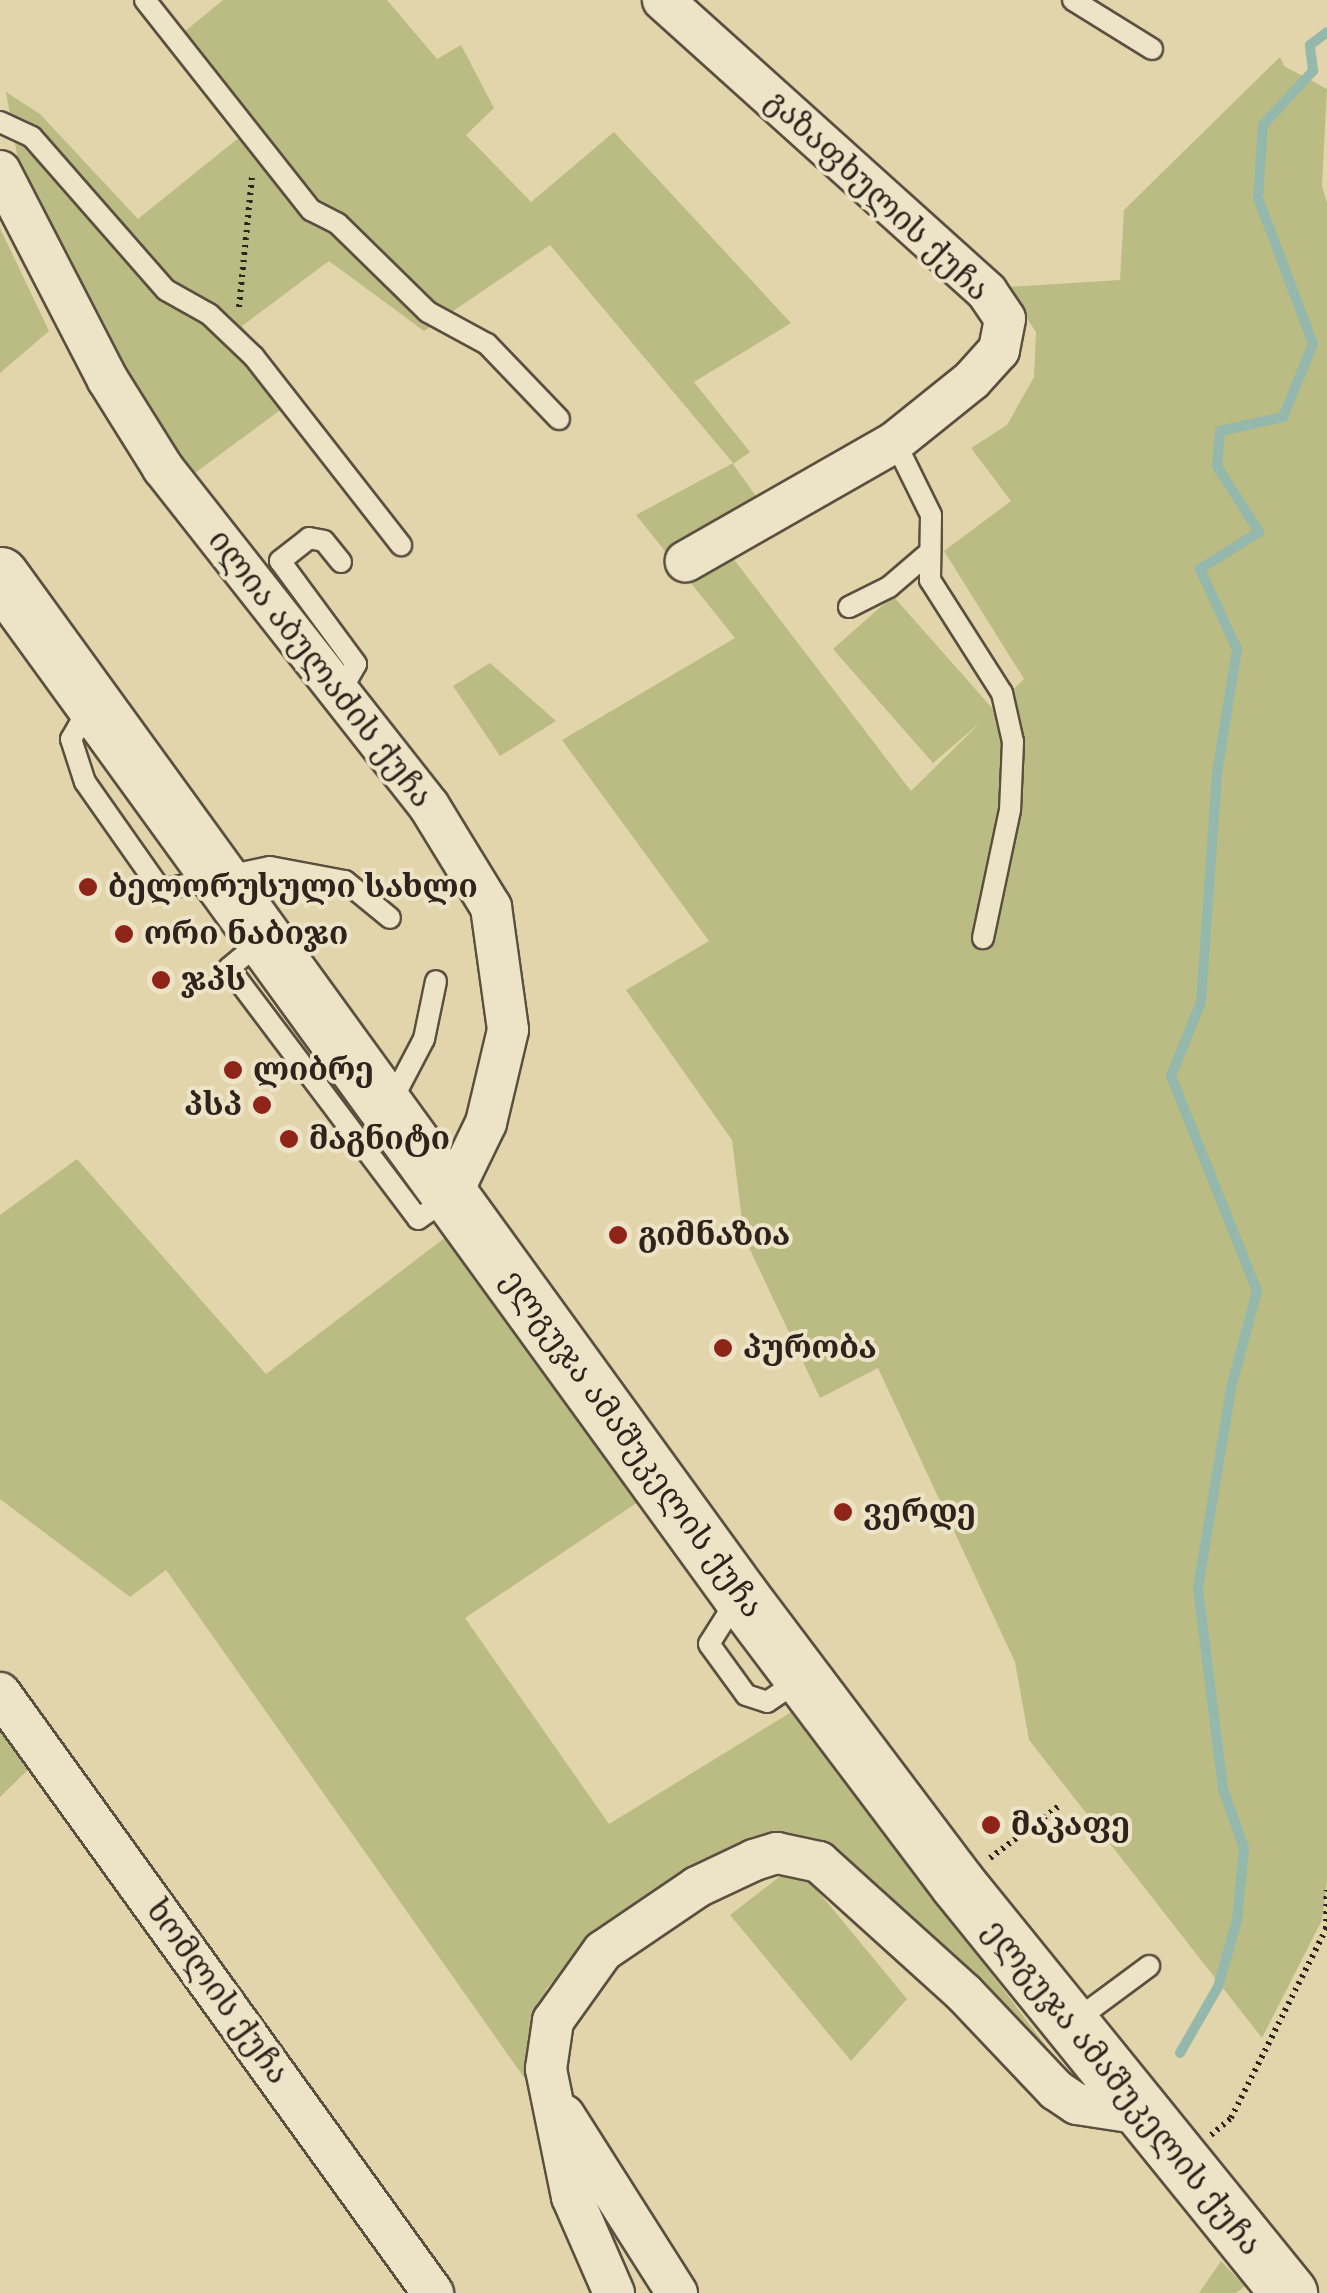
<!DOCTYPE html>
<meta charset="utf-8">
<style>
body{margin:0}
#map{position:relative;width:1327px;height:2293px;overflow:hidden;background:#e3d5ab;font-family:Cardo,"Noto Serif Georgian",serif}
div>[style]{position:absolute}
.green>*{inset:0;background:#babc84}
.stream>*{height:10px;margin:-5px;padding:0 5px;transform-origin:5px;border-radius:5px;background:#95b8ac}
.path>*{height:6px;margin-top:-3px;transform-origin:0;background:repeating-linear-gradient(90deg,#2e241c 0 2.5px,transparent 0 7.5px)}
.roads{filter:drop-shadow(2px 0 #5b5040) drop-shadow(-2px 0 #5b5040) drop-shadow(0 2px #5b5040) drop-shadow(0 -2px #5b5040)}
.lane>*{height:20px;margin:-10px;padding:0 10px;transform-origin:10px;border-radius:10px;background:#ede4c8}
.street>*{height:40px;margin:-20px;padding:0 20px;transform-origin:20px;border-radius:20px;background:#ede4c8}
.secondary>*{height:55px;margin:-27.5px;padding:0 27.5px;transform-origin:27.5px;border-radius:27.5px;background:#ede4c8}
.dots>*{width:28px;height:28px;translate:-50% -50%;box-sizing:border-box;border:5px solid #ede4c8;border-radius:50%}
span{translate:-50% -50%;white-space:nowrap;text-align:center;line-height:1.15;-webkit-text-stroke:8px #ede4c8;paint-order:stroke}
.street-label{font-size:32px;color:#2e241c}
.poi-label{font-size:32px;color:#2e241c;font-weight:700}
.left{translate:0 -50%;text-align:left}
.right{translate:-100% -50%;text-align:right}
</style>
<div id="map">
<div class="green">
<div style="clip-path:polygon(223px 0,387px 0,437px 59px,461px 45px,494px 108px,466px 135px,531px 202px,614px 132px,791px 323px,694px 382px,750px 452px,733px 464px,760px 502px,713px 532px,911px 791px,982px 721px,933px 763px,833px 649px,893px 596px,993px 709px,1024px 679px,944px 551px,1011px 501px,971px 448px,1007px 425px,1034px 377px,1036px 332px,1006px 287px,1120px 280px,1124px 210px,1280px 57px,1284px 66px,1327px 89px,1322px 186px,1327px 203px,1327px 1880px,1322px 1920px,1262px 2038px,1029px 1740px,1015px 1662px,878px 1368px,820px 1398px,744px 1237px,732px 1140px,626px 990px,709px 941px,562px 740px,735px 638px,636px 515px,733px 463px,550px 245px,424px 331px,329px 261px,242px 326px,298px 397px,195px 473px,128px 385px,21px 178px,6px 92px,40px 114px,138px 219px,252px 127px,184px 32px)"></div>
<div style="clip-path:polygon(0 228px,49px 331px,0 373px)"></div>
<div style="clip-path:polygon(490px 663px,556px 721px,500px 756px,453px 686px)"></div>
<div style="clip-path:polygon(77px 1159px,266px 1374px,446px 1237px,638px 1502px,465px 1618px,609px 1824px,793px 1711px,1061px 2066px,863px 1883px,800px 1836px,754px 1836px,595px 1939px,546px 1989px,530px 2086px,166px 1570px,130px 1597px,0 1499px,0 1215px)"></div>
<div style="clip-path:polygon(0 1699px,38px 1760px,0 1797px)"></div>
<div style="clip-path:polygon(783px 1874px,812px 1884px,907px 1999px,851px 2061px,730px 1915px)"></div>
<div style="clip-path:polygon(1221px 2261px,1245px 2286px,1236px 2293px,1199px 2293px)"></div>
</div>
<div class="stream">
<div style="left:1180px;top:2053px;width:76px;rotate:-60.1deg"></div>
<div style="left:1218px;top:1987px;width:70px;rotate:-74.2deg"></div>
<div style="left:1237px;top:1920px;width:72px;rotate:-84.4deg"></div>
<div style="left:1244px;top:1848px;width:63px;rotate:-109.6deg"></div>
<div style="left:1223px;top:1789px;width:203px;rotate:-97.1deg"></div>
<div style="left:1198px;top:1588px;width:203px;rotate:-80.6deg"></div>
<div style="left:1231px;top:1388px;width:100px;rotate:-75deg"></div>
<div style="left:1257px;top:1291px;width:232px;rotate:-111.8deg"></div>
<div style="left:1171px;top:1076px;width:80px;rotate:-67.9deg"></div>
<div style="left:1201px;top:1002px;width:230px;rotate:-86deg"></div>
<div style="left:1217px;top:773px;width:126px;rotate:-80.8deg"></div>
<div style="left:1237px;top:649px;width:88px;rotate:-114.8deg"></div>
<div style="left:1200px;top:569px;width:70px;rotate:-32.1deg"></div>
<div style="left:1259px;top:532px;width:78px;rotate:-122.5deg"></div>
<div style="left:1217px;top:466px;width:35px;rotate:-85deg"></div>
<div style="left:1220px;top:431px;width:65px;rotate:-12.5deg"></div>
<div style="left:1283px;top:417px;width:79px;rotate:-67.7deg"></div>
<div style="left:1313px;top:344px;width:156px;rotate:-110.6deg"></div>
<div style="left:1258px;top:198px;width:73px;rotate:-86.1deg"></div>
<div style="left:1263px;top:125px;width:74px;rotate:-47.2deg"></div>
<div style="left:1313px;top:71px;width:26px;rotate:-97deg"></div>
<div style="left:1310px;top:45px;width:21px;rotate:-37deg"></div>
</div>
<div class="path">
<div style="left:239px;top:307px;width:132px;rotate:-84.3deg"></div>
<div style="left:990px;top:1858px;width:86px;rotate:-37deg"></div>
<div style="left:1211px;top:2135px;width:26px;rotate:-40deg"></div>
<div style="left:1231px;top:2118px;width:212px;rotate:-63.3deg"></div>
<div style="left:1326px;top:1929px;width:39px;rotate:-89deg"></div>
</div>
<div class="roads">
<div class="lane">
<div style="left:145px;top:0;width:268px;rotate:51.7deg"></div>
<div style="left:311px;top:210px;width:30px;rotate:27deg"></div>
<div style="left:338px;top:224px;width:126px;rotate:44.4deg"></div>
<div style="left:428px;top:312px;width:67px;rotate:28.5deg"></div>
<div style="left:487px;top:344px;width:104px;rotate:46.2deg"></div>
<div style="left:1073px;top:0;width:93px;rotate:31.8deg"></div>
<div style="left:0;top:122px;width:35px;rotate:25deg"></div>
<div style="left:32px;top:137px;width:203px;rotate:48.8deg"></div>
<div style="left:166px;top:290px;width:49px;rotate:29.2deg"></div>
<div style="left:209px;top:314px;width:62px;rotate:43.7deg"></div>
<div style="left:254px;top:357px;width:239px;rotate:52deg"></div>
<div style="left:895px;top:442px;width:81px;rotate:63.7deg"></div>
<div style="left:931px;top:515px;width:65px;rotate:90.9deg"></div>
<div style="left:930px;top:580px;width:134px;rotate:57.5deg"></div>
<div style="left:1002px;top:693px;width:50px;rotate:77.3deg"></div>
<div style="left:1013px;top:742px;width:68px;rotate:92.5deg"></div>
<div style="left:1010px;top:810px;width:131px;rotate:101.9deg"></div>
<div style="left:849px;top:607px;width:45px;rotate:-26.6deg"></div>
<div style="left:889px;top:587px;width:54px;rotate:-40.5deg"></div>
<div style="left:340px;top:692px;width:32px;rotate:-60deg"></div>
<div style="left:356px;top:664px;width:128px;rotate:-126.4deg"></div>
<div style="left:280px;top:561px;width:37px;rotate:-38deg"></div>
<div style="left:309px;top:538px;width:15px;rotate:11deg"></div>
<div style="left:324px;top:541px;width:27px;rotate:51deg"></div>
<div style="left:89px;top:708px;width:36px;rotate:120deg"></div>
<div style="left:71px;top:739px;width:45px;rotate:72deg"></div>
<div style="left:85px;top:782px;width:132px;rotate:54.9deg"></div>
<div style="left:161px;top:890px;width:111px;rotate:-11.9deg"></div>
<div style="left:270px;top:867px;width:76px;rotate:10.6deg"></div>
<div style="left:345px;top:881px;width:58px;rotate:39.4deg"></div>
<div style="left:264px;top:939px;width:45px;rotate:140.4deg"></div>
<div style="left:229px;top:968px;width:314px;rotate:53deg"></div>
<div style="left:418px;top:1219px;width:37px;rotate:-35deg"></div>
<div style="left:391px;top:1102px;width:71px;rotate:-62.4deg"></div>
<div style="left:424px;top:1039px;width:59px;rotate:-78.3deg"></div>
<div style="left:738px;top:1598px;width:54px;rotate:122.2deg"></div>
<div style="left:709px;top:1644px;width:63px;rotate:54deg"></div>
<div style="left:746px;top:1695px;width:22px;rotate:18deg"></div>
<div style="left:767px;top:1702px;width:41px;rotate:-34.1deg"></div>
<div style="left:1072px;top:2023px;width:96px;rotate:-36.5deg"></div>
</div>
<div class="street">
<div style="left:663px;top:0;width:436px;rotate:42deg"></div>
<div style="left:987px;top:292px;width:32px;rotate:56deg"></div>
<div style="left:1005px;top:319px;width:32px;rotate:101deg"></div>
<div style="left:999px;top:350px;width:40px;rotate:132deg"></div>
<div style="left:972px;top:380px;width:99px;rotate:141.2deg"></div>
<div style="left:895px;top:442px;width:241px;rotate:150.3deg"></div>
<div style="left:0;top:171px;width:235px;rotate:62.7deg"></div>
<div style="left:108px;top:380px;width:104px;rotate:58deg"></div>
<div style="left:163px;top:468px;width:430px;rotate:51.8deg"></div>
<div style="left:429px;top:806px;width:119px;rotate:58.5deg"></div>
<div style="left:491px;top:907px;width:124px;rotate:82.1deg"></div>
<div style="left:508px;top:1030px;width:96px;rotate:103.3deg"></div>
<div style="left:486px;top:1123px;width:80px;rotate:115.9deg"></div>
<div style="left:0;top:1693px;width:740px;rotate:54.18deg"></div>
<div style="left:564px;top:2115px;width:211px;rotate:57.6deg"></div>
<div style="left:614px;top:2293px;width:105px;rotate:-113.6deg"></div>
<div style="left:572px;top:2197px;width:131px;rotate:-101.5deg"></div>
<div style="left:546px;top:2069px;width:49px;rotate:-81.7deg"></div>
<div style="left:553px;top:2021px;width:86px;rotate:-54.5deg"></div>
<div style="left:603px;top:1951px;width:114px;rotate:-34.2deg"></div>
<div style="left:697px;top:1887px;width:63px;rotate:-25.3deg"></div>
<div style="left:754px;top:1860px;width:24px;rotate:-17deg"></div>
<div style="left:777px;top:1853px;width:43px;rotate:12.1deg"></div>
<div style="left:819px;top:1862px;width:195px;rotate:42.1deg"></div>
<div style="left:964px;top:1993px;width:134px;rotate:46.5deg"></div>
<div style="left:1056px;top:2090px;width:25px;rotate:34deg"></div>
<div style="left:1077px;top:2104px;width:66px;rotate:8.7deg"></div>
</div>
<div class="secondary">
<div style="left:0;top:575px;width:1260px;rotate:54.04deg"></div>
<div style="left:740px;top:1595px;width:361px;rotate:53deg"></div>
<div style="left:957px;top:1883px;width:528px;rotate:51deg"></div>
</div>
</div>
<div class="dots">
<div style="left:88px;top:887px;background:#8f2418"></div>
<div style="left:124px;top:934px;background:#8f2418"></div>
<div style="left:161px;top:980px;background:#8f2418"></div>
<div style="left:233px;top:1070px;background:#8f2418"></div>
<div style="left:262px;top:1105px;background:#8f2418"></div>
<div style="left:289px;top:1139px;background:#8f2418"></div>
<div style="left:618px;top:1235px;background:#8f2418"></div>
<div style="left:723px;top:1348px;background:#8f2418"></div>
<div style="left:843px;top:1512px;background:#8f2418"></div>
<div style="left:991px;top:1825px;background:#8f2418"></div>
</div>
<div class="street-label">
<span style="left:877px;top:196px;rotate:43deg">გაზაფხულის ქუჩა</span>
<span style="left:320px;top:669px;rotate:52deg">ილია აბულაძის ქუჩა</span>
<span style="left:632px;top:1444px;rotate:54deg">ელგუჯა ამაშუკელის ქუჩა</span>
<span style="left:217px;top:1992px;rotate:54deg">ხომლის ქუჩა</span>
<span style="left:1122px;top:2088px;rotate:51deg">ელგუჯა ამაშუკელის ქუჩა</span>
</div>
<div class="poi-label">
<span class="left" style="left:108px;top:887px">ბელორუსული სახლი</span>
<span class="left" style="left:144px;top:934px">ორი ნაბიჯი</span>
<span class="left" style="left:181px;top:980px">ჯპს</span>
<span class="left" style="left:253px;top:1070px">ლიბრე</span>
<span class="right" style="left:242px;top:1105px">პსპ</span>
<span class="left" style="left:309px;top:1139px">მაგნიტი</span>
<span class="left" style="left:638px;top:1235px">გიმნაზია</span>
<span class="left" style="left:743px;top:1348px">პურობა</span>
<span class="left" style="left:863px;top:1512px">ვერდე</span>
<span class="left" style="left:1011px;top:1825px">მაკაფე</span>
</div>
</div>
